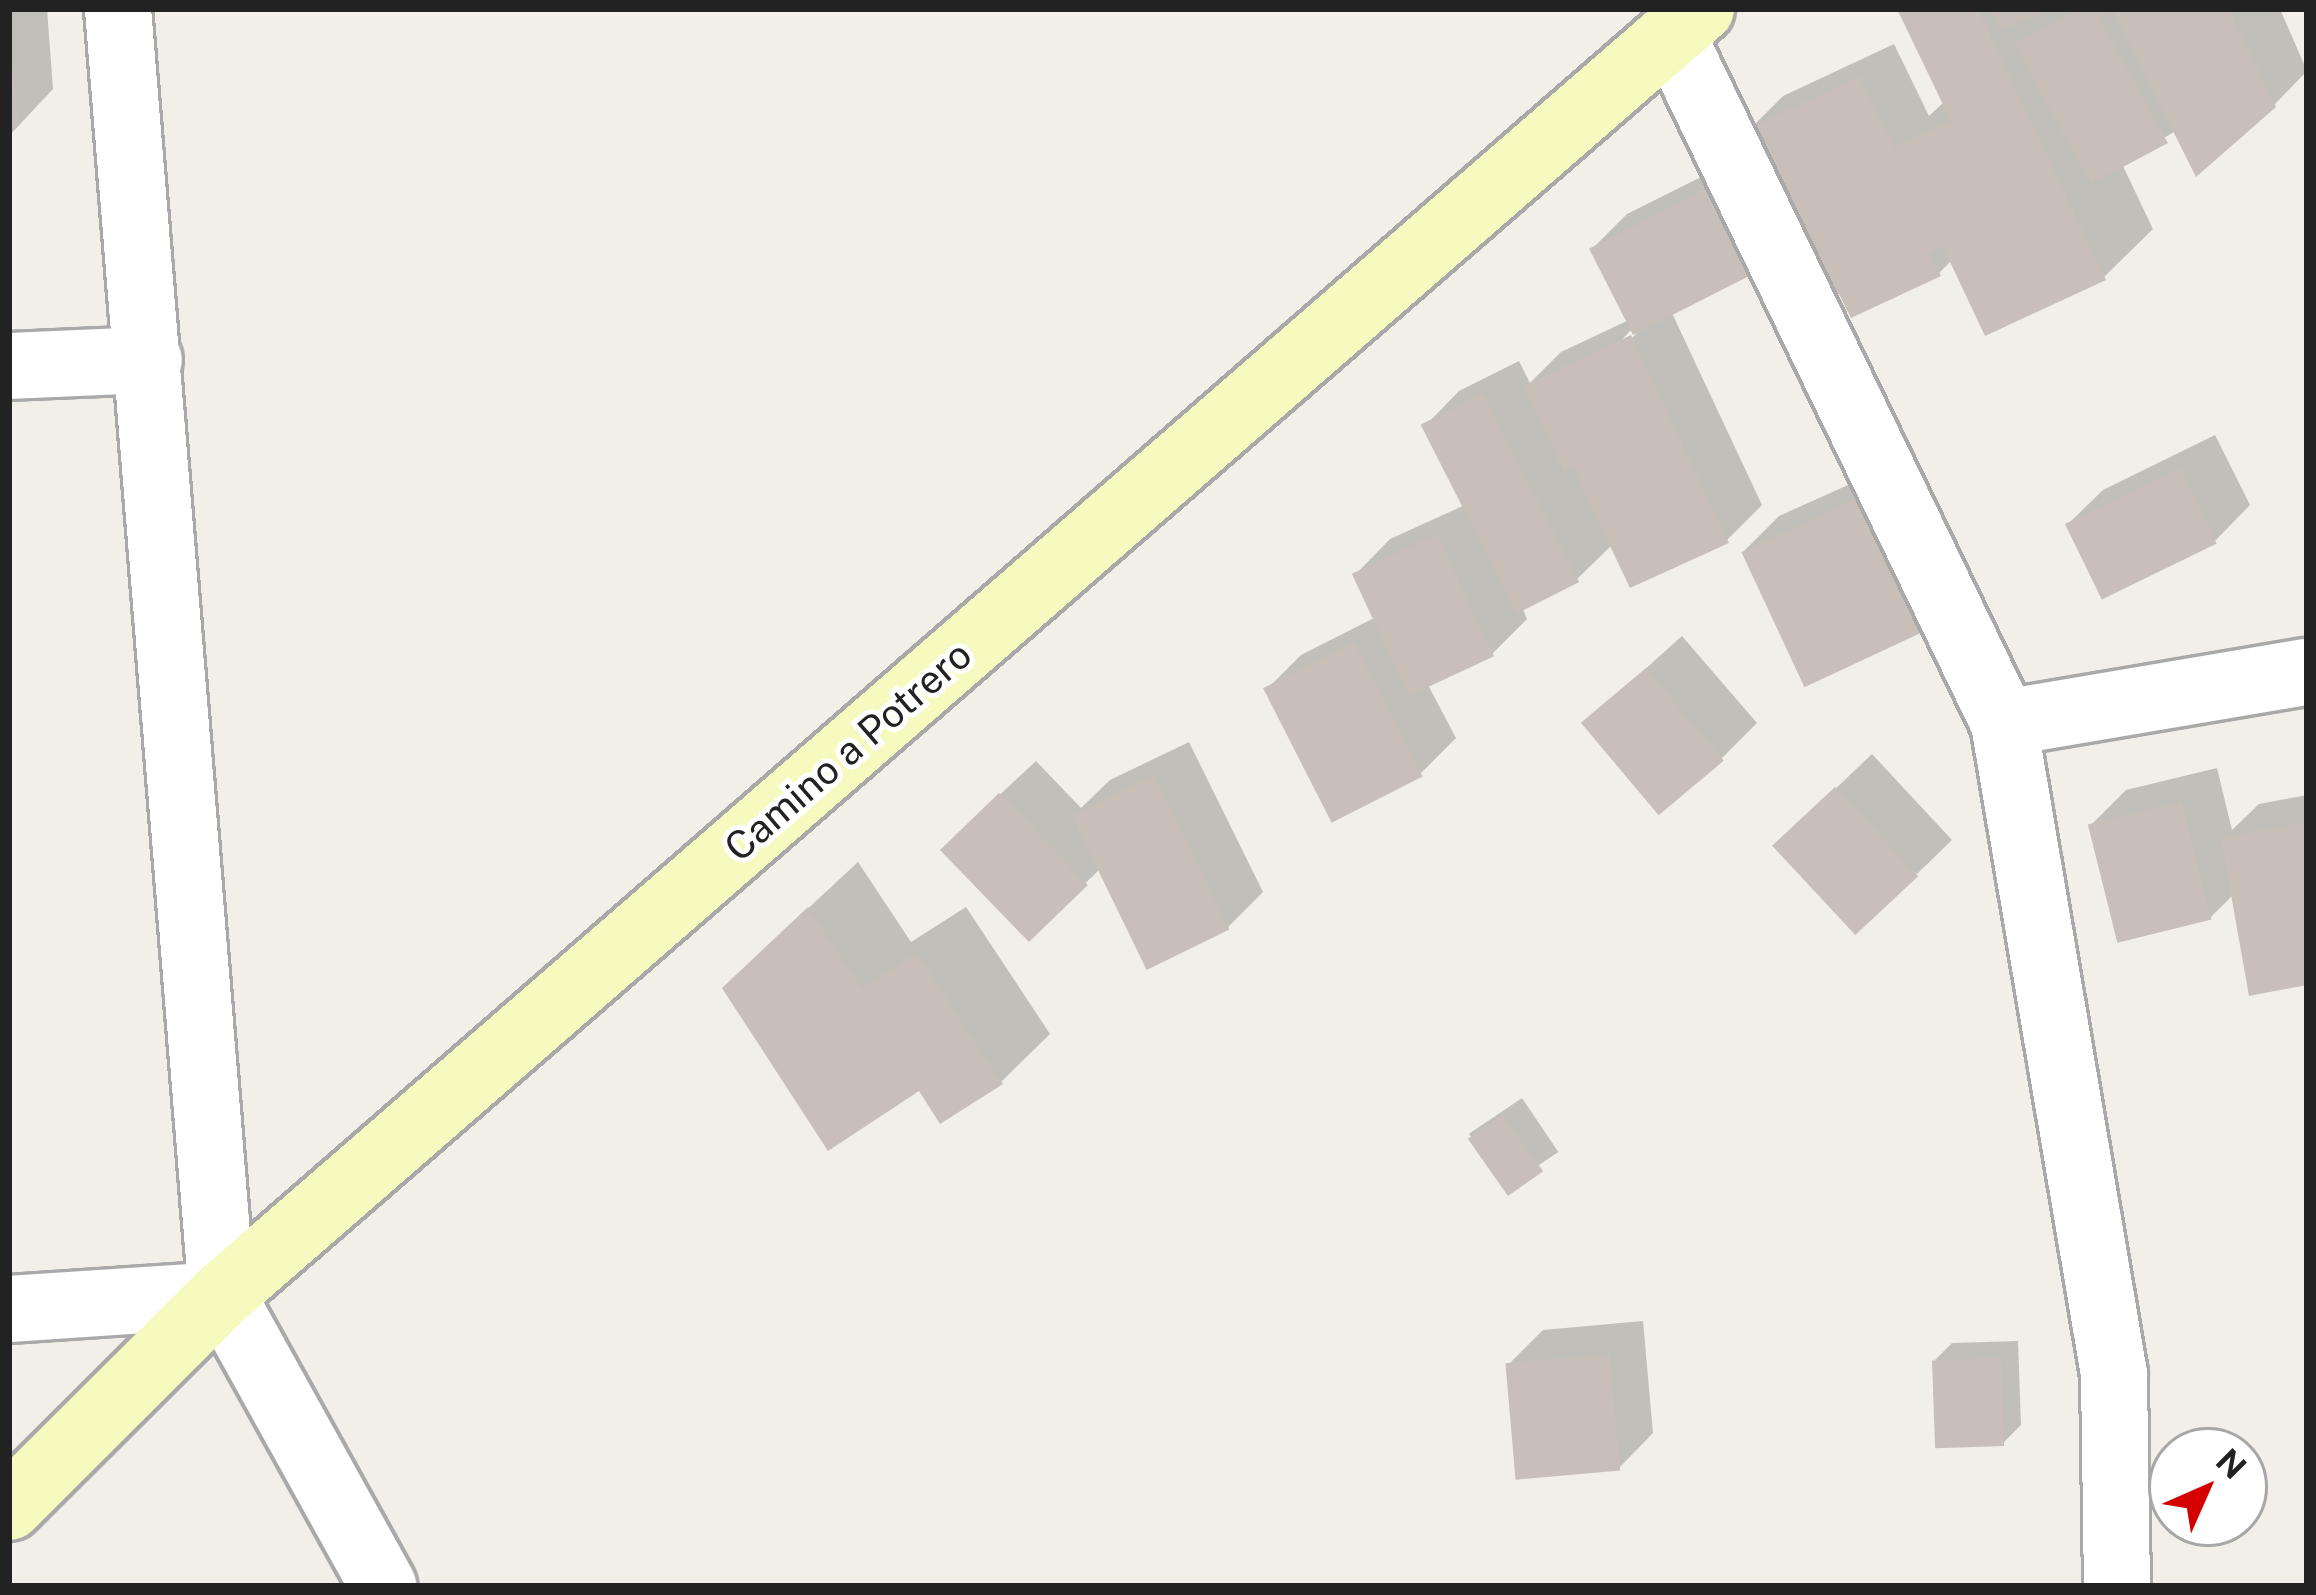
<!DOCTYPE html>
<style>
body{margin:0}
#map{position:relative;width:2316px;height:1595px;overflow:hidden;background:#f2efe9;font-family:"Public Sans",sans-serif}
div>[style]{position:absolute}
.shadow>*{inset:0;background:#0003;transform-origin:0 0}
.building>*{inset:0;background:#c7bfb8;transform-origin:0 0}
.roads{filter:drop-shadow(3px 0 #a9a9a9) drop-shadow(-3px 0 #a9a9a9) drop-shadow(0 3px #a9a9a9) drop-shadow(0 -3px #a9a9a9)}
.street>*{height:66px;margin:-33px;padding:0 33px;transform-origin:33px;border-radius:33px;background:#fff}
.secondary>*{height:66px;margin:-33px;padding:0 33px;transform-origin:33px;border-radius:33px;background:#f7fabf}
span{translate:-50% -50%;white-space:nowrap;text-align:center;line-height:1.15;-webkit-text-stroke:10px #fff;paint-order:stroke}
.street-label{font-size:39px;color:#222}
.frame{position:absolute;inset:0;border:12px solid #222;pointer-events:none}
.north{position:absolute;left:2148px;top:1427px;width:120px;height:120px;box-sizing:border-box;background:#fff;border:3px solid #a7a7a7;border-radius:50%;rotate:45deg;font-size:33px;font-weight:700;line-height:48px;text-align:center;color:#222}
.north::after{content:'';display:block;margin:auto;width:42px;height:54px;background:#d40000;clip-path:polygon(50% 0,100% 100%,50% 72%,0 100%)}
</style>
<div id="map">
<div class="shadow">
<div style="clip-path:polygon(9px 9px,47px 9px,53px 89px,9px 136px)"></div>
<div style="clip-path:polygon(1901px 9px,2280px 9px,2307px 71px,2274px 105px,2177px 130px,2122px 164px,2153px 229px,2104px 277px,1952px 260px,1939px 273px,1748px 131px,1783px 96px,1894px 44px,1929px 116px,1945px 101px)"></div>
<div style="clip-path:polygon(evenodd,1747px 154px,1671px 311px,1762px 505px,1727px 540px,1613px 544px,1576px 580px,1522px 607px,1527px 619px,1492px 654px,1427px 683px,1456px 738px,1421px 773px,1267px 689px,1301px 655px,1376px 617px,1356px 574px,1390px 539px,1465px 505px,1425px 426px,1459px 391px,1519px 361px,1530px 383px,1561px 352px,1629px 320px,1592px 249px,1627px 214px,1747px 154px,1645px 325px,1623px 347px,1619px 343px,1630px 331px,1645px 325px)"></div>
<div style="clip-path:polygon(2215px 435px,2250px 505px,2216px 540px,2068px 524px,2103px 490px)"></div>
<div style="clip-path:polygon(1897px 463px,1957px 593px,1744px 551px,1779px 516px)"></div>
<div style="clip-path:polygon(1682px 636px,1757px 723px,1722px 758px,1585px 723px)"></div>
<div style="clip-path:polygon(1189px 742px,1263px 892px,1228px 927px,1101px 868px,1029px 938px,978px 815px,1036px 761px,1081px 808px,1110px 780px)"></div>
<div style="clip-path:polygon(1872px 754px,1952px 840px,1917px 874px,1811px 812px)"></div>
<div style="clip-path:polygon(2217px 768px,2232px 830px,2259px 804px,2307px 795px,2307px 982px,2234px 894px,2211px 917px,2091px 825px,2126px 790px)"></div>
<div style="clip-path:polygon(858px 862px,911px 942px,966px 907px,1050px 1034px,1001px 1082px,920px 1087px,774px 940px)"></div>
<div style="left:1522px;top:1098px;width:65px;height:64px;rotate:56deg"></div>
<div style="clip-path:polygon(1643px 1321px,1653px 1433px,1619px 1468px,1508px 1365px,1543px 1330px)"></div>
<div style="clip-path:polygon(2018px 1341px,2021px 1425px,2003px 1443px,1935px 1360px,1952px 1343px)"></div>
</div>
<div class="building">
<div style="clip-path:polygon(1897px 9px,1978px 9px,2106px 280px,1985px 336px,1943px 247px,1929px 253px,1941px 276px,1851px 318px,1839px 294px,1826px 299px,1744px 131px,1859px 76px,1924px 208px,1895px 146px,1951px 121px)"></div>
<div style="clip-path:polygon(1990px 9px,2047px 9px,2001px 31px)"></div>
<div style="clip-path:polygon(2078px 9px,2094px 9px,2168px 143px,2091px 184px,2014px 44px)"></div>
<div style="clip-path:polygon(2112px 9px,2229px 9px,2276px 107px,2196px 177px)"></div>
<div style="clip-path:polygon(9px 36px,19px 126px,9px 127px)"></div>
<div style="left:1712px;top:186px;width:97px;height:138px;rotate:63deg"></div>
<div style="clip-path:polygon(1631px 335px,1729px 543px,1630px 588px,1573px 468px,1564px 472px,1523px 386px)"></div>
<div style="left:1483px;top:393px;width:212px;height:70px;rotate:63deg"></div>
<div style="left:2180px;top:468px;width:84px;height:128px;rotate:64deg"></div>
<div style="left:1862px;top:496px;width:149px;height:133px;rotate:65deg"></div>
<div style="left:1437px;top:534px;width:135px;height:94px;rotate:65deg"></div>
<div style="left:1354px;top:642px;width:151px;height:102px;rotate:63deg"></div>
<div style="left:1646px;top:668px;width:121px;height:85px;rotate:50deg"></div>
<div style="left:1154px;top:775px;width:172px;height:92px;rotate:64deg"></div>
<div style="left:1835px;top:787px;width:122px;height:86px;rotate:47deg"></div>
<div style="left:999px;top:793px;width:128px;height:82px;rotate:46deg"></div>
<div style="left:2182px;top:801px;width:122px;height:97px;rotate:76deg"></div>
<div style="clip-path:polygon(2307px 822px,2307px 985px,2249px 996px,2221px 838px)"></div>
<div style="clip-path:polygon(808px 907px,862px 988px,917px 953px,1003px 1084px,940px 1124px,919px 1091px,828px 1151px,722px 988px)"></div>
<div style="left:1503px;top:1114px;width:70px;height:43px;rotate:55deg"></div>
<div style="left:1610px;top:1354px;width:117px;height:105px;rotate:85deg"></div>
<div style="left:2001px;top:1358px;width:88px;height:69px;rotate:88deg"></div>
</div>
<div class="roads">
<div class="street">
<div style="left:118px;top:9px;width:1290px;rotate:85.38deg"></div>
<div style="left:222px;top:1295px;width:333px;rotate:61deg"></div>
<div style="left:1672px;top:35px;width:764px;rotate:64.24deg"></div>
<div style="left:2004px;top:723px;width:660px;rotate:80.41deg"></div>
<div style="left:2114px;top:1374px;width:212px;rotate:89.2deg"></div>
<div style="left:9px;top:366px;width:140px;rotate:-2.5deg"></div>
<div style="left:2004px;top:723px;width:307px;rotate:-9.6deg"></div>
<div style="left:9px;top:1309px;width:213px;rotate:-3.8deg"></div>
</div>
<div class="secondary">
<div style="left:9px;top:1507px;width:301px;rotate:-44.9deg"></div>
<div style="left:222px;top:1295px;width:1960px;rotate:-41.01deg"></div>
</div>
</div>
<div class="street-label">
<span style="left:848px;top:751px;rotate:-41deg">Camino a Potrero</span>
</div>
<div class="frame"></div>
<div class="north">N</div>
</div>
